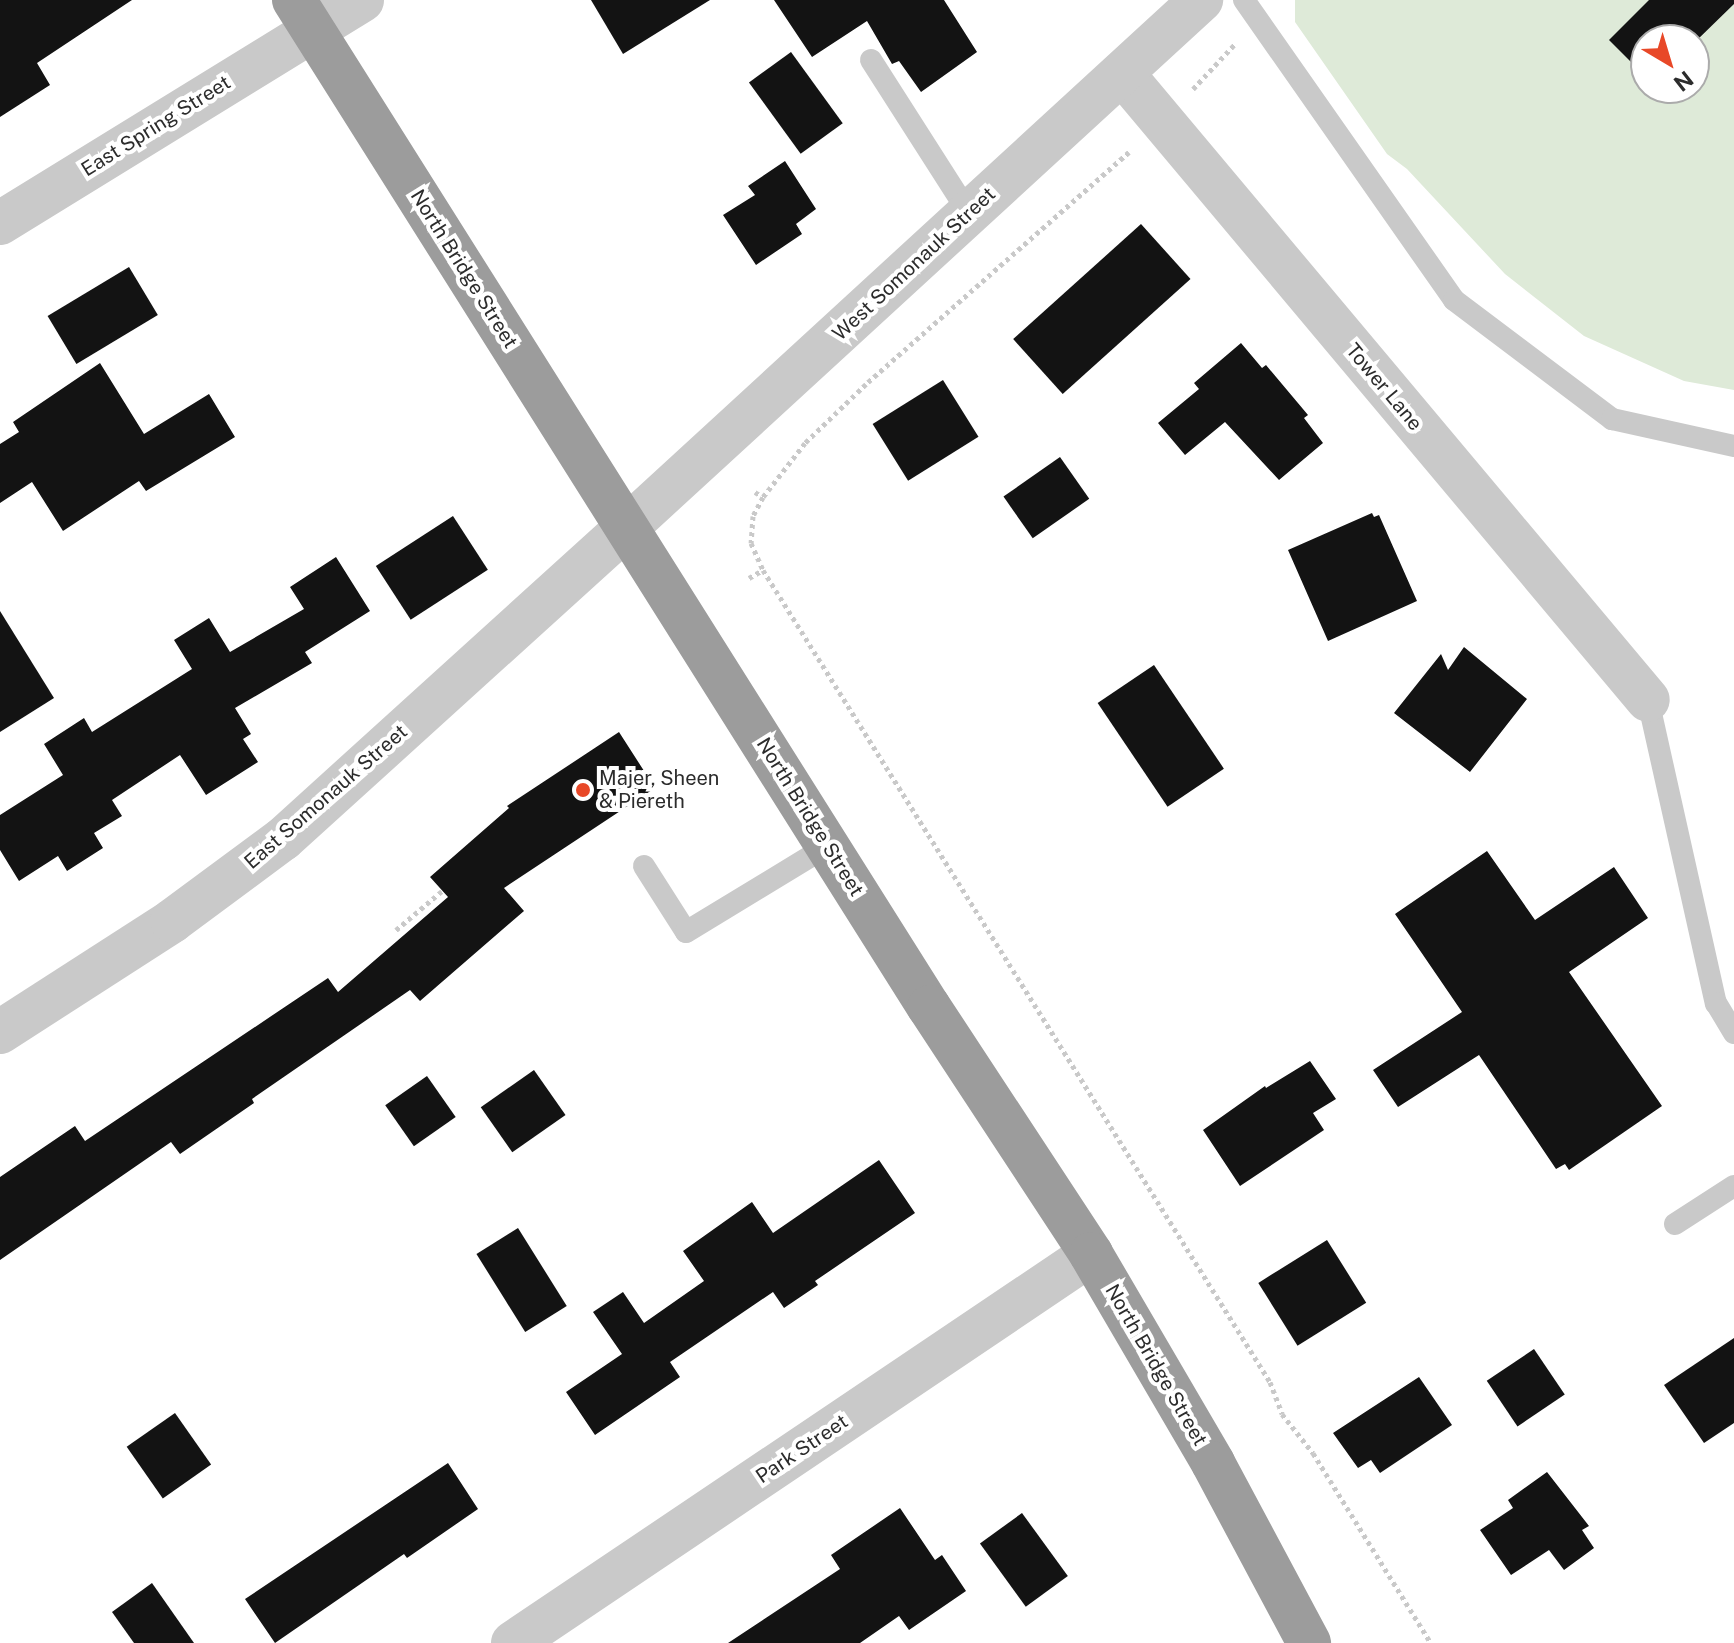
<!DOCTYPE html>
<style>
body{margin:0}
#map{position:relative;width:1734px;height:1643px;overflow:hidden;background:#fff;font-family:"Public Sans",sans-serif}
div>[style]{position:absolute}
.green>*{inset:0;background:#deead8}
.building>*{inset:0;background:#131313;transform-origin:0 0}
.path>*{height:5px;margin-top:-2.5px;transform-origin:0;background:repeating-linear-gradient(90deg,#c9c9c9 0 4px,transparent 0 8px)}
.service>*{height:22px;margin:-11px;padding:0 11px;transform-origin:11px;border-radius:11px;background:#c9c9c9}
.minor>*{height:44px;margin:-22px;padding:0 22px;transform-origin:22px;border-radius:22px;background:#c9c9c9}
.tertiary>*{height:44px;margin:-22px;padding:0 22px;transform-origin:22px;border-radius:22px;background:#c9c9c9}
.trunk>*{height:44px;margin:-22px;padding:0 22px;transform-origin:22px;border-radius:22px;background:#9c9c9c}
.dots>*{width:22px;height:22px;translate:-50% -50%;box-sizing:border-box;border:4px solid #fff;border-radius:50%}
span{translate:-50% -50%;white-space:nowrap;text-align:center;line-height:1.15;-webkit-text-stroke:8px #fff;paint-order:stroke}
.street-label{font-size:20px;color:#2c2c2c}
.poi-label{font-size:20px;color:#2c2c2c}
.left{translate:0 -50%;text-align:left}
.north{position:absolute;left:1630px;top:24px;width:80px;height:80px;box-sizing:border-box;background:#fff;border:2px solid #ababab;border-radius:50%;rotate:142deg;font-size:22px;font-weight:700;line-height:32px;text-align:center;color:#2c2c2c}
.north::after{content:'';display:block;margin:auto;width:28px;height:36px;background:#e84828;clip-path:polygon(50% 0,100% 100%,50% 72%,0 100%)}
</style>
<div id="map">
<div class="green">
<div style="clip-path:polygon(evenodd,1295px 0,1734px 0,1734px 390px,1684px 381px,1584px 336px,1505px 274px,1407px 169px,1387px 154px,1295px 22px,1295px 0,1646px 40px,1694px 40px,1694px 88px,1646px 88px,1646px 40px)"></div>
</div>
<div class="building">
<div style="clip-path:polygon(0 0,132px 0,37px 63px,50px 85px,0 117px)"></div>
<div style="clip-path:polygon(591px 0,710px 0,623px 54px)"></div>
<div style="clip-path:polygon(774px 0,944px 0,977px 52px,921px 92px,899px 61px,892px 64px,867px 21px,812px 57px)"></div>
<div style="clip-path:polygon(1649px 0,1734px 0,1734px 4px,1694px 43px,1694px 40px,1646px 40px,1646px 77px,1609px 40px)"></div>
<div style="left:791px;top:52px;width:88px;height:52px;rotate:54deg"></div>
<div style="clip-path:polygon(785px 161px,816px 209px,796px 224px,802px 234px,756px 265px,723px 215px,755px 195px,748px 186px)"></div>
<div style="left:1141px;top:224px;width:74px;height:172px;rotate:48deg"></div>
<div style="left:129px;top:267px;width:56px;height:95px;rotate:59deg"></div>
<div style="clip-path:polygon(1241px 343px,1262px 368px,1266px 365px,1308px 415px,1304px 418px,1323px 443px,1279px 480px,1225px 422px,1185px 455px,1158px 423px,1199px 389px,1194px 383px)"></div>
<div style="clip-path:polygon(100px 363px,144px 434px,209px 394px,235px 437px,146px 491px,139px 481px,63px 531px,32px 482px,0 503px,0 444px,19px 432px,13px 422px)"></div>
<div style="left:943px;top:380px;width:67px;height:83px;rotate:58deg"></div>
<div style="left:1060px;top:457px;width:51px;height:69px;rotate:55deg"></div>
<div style="clip-path:polygon(1372px 513px,1374px 517px,1379px 515px,1417px 601px,1328px 641px,1288px 550px)"></div>
<div style="left:453px;top:516px;width:64px;height:92px;rotate:57deg"></div>
<div style="clip-path:polygon(336px 557px,370px 611px,305px 652px,312px 663px,235px 708px,251px 734px,243px 739px,258px 762px,206px 795px,180px 755px,112px 800px,122px 816px,94px 833px,103px 848px,67px 871px,58px 856px,19px 881px,0 850px,0 815px,63px 775px,44px 744px,84px 718px,92px 732px,192px 669px,174px 640px,209px 618px,230px 652px,304px 609px,290px 587px)"></div>
<div style="clip-path:polygon(0 611px,54px 698px,0 732px)"></div>
<div style="clip-path:polygon(1464px 647px,1527px 699px,1470px 772px,1394px 713px,1441px 654px,1448px 670px)"></div>
<div style="left:1154px;top:665px;width:125px;height:68px;rotate:56deg"></div>
<div style="clip-path:polygon(619px 732px,655px 788px,504px 888px,524px 911px,420px 1001px,410px 990px,252px 1099px,254px 1103px,180px 1154px,171px 1142px,0 1260px,0 1177px,75px 1126px,85px 1141px,328px 978px,338px 992px,448px 897px,430px 877px,509px 808px,507px 806px)"></div>
<div style="clip-path:polygon(1487px 851px,1535px 920px,1614px 867px,1648px 918px,1569px 972px,1662px 1106px,1569px 1170px,1565px 1164px,1556px 1169px,1479px 1055px,1398px 1107px,1373px 1070px,1462px 1012px,1395px 914px)"></div>
<div style="clip-path:polygon(1310px 1061px,1336px 1099px,1313px 1113px,1324px 1130px,1240px 1186px,1203px 1130px,1265px 1086px,1266px 1088px)"></div>
<div style="left:534px;top:1070px;width:55px;height:65px;rotate:55deg"></div>
<div style="left:427px;top:1076px;width:50px;height:51px;rotate:55deg"></div>
<div style="clip-path:polygon(879px 1160px,915px 1213px,815px 1281px,818px 1285px,784px 1308px,773px 1292px,670px 1362px,680px 1377px,595px 1435px,566px 1392px,622px 1354px,593px 1312px,623px 1292px,644px 1323px,704px 1281px,683px 1251px,752px 1202px,773px 1233px)"></div>
<div style="left:518px;top:1228px;width:92px;height:49px;rotate:58deg"></div>
<div style="left:1327px;top:1240px;width:74px;height:81px;rotate:58deg"></div>
<div style="clip-path:polygon(1734px 1338px,1734px 1423px,1704px 1443px,1664px 1385px)"></div>
<div style="left:1534px;top:1349px;width:55px;height:57px;rotate:56deg"></div>
<div style="clip-path:polygon(1419px 1377px,1452px 1425px,1380px 1473px,1371px 1460px,1358px 1468px,1333px 1433px)"></div>
<div style="left:175px;top:1413px;width:63px;height:59px;rotate:55deg"></div>
<div style="clip-path:polygon(448px 1463px,478px 1509px,407px 1558px,404px 1554px,275px 1643px,245px 1599px)"></div>
<div style="clip-path:polygon(1547px 1472px,1589px 1526px,1582px 1530px,1594px 1548px,1564px 1570px,1549px 1550px,1511px 1575px,1480px 1530px,1513px 1508px,1508px 1500px)"></div>
<div style="clip-path:polygon(900px 1508px,935px 1560px,942px 1555px,966px 1591px,909px 1630px,899px 1616px,860px 1643px,728px 1643px,840px 1569px,831px 1555px)"></div>
<div style="left:1022px;top:1513px;width:78px;height:52px;rotate:54deg"></div>
<div style="clip-path:polygon(152px 1583px,194px 1643px,134px 1643px,112px 1612px)"></div>
</div>
<div class="path">
<div style="left:1193px;top:89px;width:62px;rotate:-47deg"></div>
<div style="left:1129px;top:152px;width:351px;rotate:138.6deg"></div>
<div style="left:866px;top:384px;width:85px;rotate:136deg"></div>
<div style="left:805px;top:443px;width:68px;rotate:127.9deg"></div>
<div style="left:763px;top:497px;width:21px;rotate:118deg"></div>
<div style="left:753px;top:516px;width:27px;rotate:94deg"></div>
<div style="left:751px;top:543px;width:30px;rotate:66deg"></div>
<div style="left:763px;top:570px;width:957px;rotate:58.02deg"></div>
<div style="left:1270px;top:1382px;width:34px;rotate:69deg"></div>
<div style="left:1282px;top:1414px;width:50px;rotate:51.5deg"></div>
<div style="left:1313px;top:1453px;width:224px;rotate:58.2deg"></div>
<div style="left:755px;top:492px;width:9px;rotate:32deg"></div>
<div style="left:749px;top:578px;width:16px;rotate:-30deg"></div>
<div style="left:396px;top:930px;width:60px;rotate:-40.3deg"></div>
</div>
<div class="service">
<div style="left:1244px;top:0;width:366px;rotate:55deg"></div>
<div style="left:1454px;top:300px;width:198px;rotate:37deg"></div>
<div style="left:1612px;top:419px;width:125px;rotate:12.5deg"></div>
<div style="left:871px;top:60px;width:182px;rotate:57.4deg"></div>
<div style="left:1648px;top:700px;width:311px;rotate:77.4deg"></div>
<div style="left:1716px;top:1003px;width:35px;rotate:59deg"></div>
<div style="left:644px;top:866px;width:78px;rotate:57.5deg"></div>
<div style="left:686px;top:932px;width:167px;rotate:-31.3deg"></div>
<div style="left:1675px;top:1224px;width:70px;rotate:-32.8deg"></div>
</div>
<div class="minor">
<div style="left:1122px;top:73px;width:818px;rotate:50.01deg"></div>
<div style="left:0;top:223px;width:425px;rotate:-31.6deg"></div>
<div style="left:0;top:1032px;width:205px;rotate:-32.8deg"></div>
<div style="left:172px;top:921px;width:138px;rotate:-36.5deg"></div>
<div style="left:283px;top:839px;width:463px;rotate:-42.2deg"></div>
<div style="left:513px;top:1643px;width:697px;rotate:-33.94deg"></div>
</div>
<div class="tertiary">
<div style="left:626px;top:528px;width:781px;rotate:-42.56deg"></div>
</div>
<div class="trunk">
<div style="left:294px;top:0;width:1190px;rotate:57.77deg"></div>
<div style="left:929px;top:1007px;width:295px;rotate:56.7deg"></div>
<div style="left:1091px;top:1254px;width:242px;rotate:59.7deg"></div>
<div style="left:1213px;top:1463px;width:204px;rotate:61.9deg"></div>
</div>
<div class="dots">
<div style="left:583px;top:790px;background:#e84828"></div>
</div>
<div class="street-label">
<span style="left:156px;top:126px;rotate:-32deg">East Spring Street</span>
<span style="left:914px;top:264px;rotate:-43deg">West Somonauk Street</span>
<span style="left:464px;top:269px;rotate:58deg">North Bridge Street</span>
<span style="left:1384px;top:387px;rotate:50deg">Tower Lane</span>
<span style="left:326px;top:797px;rotate:-41deg">East Somonauk Street</span>
<span style="left:810px;top:817px;rotate:58deg">North Bridge Street</span>
<span style="left:1156px;top:1365px;rotate:60deg">North Bridge Street</span>
<span style="left:802px;top:1449px;rotate:-34deg">Park Street</span>
</div>
<div class="poi-label">
<span class="left" style="left:599px;top:790px">Majer, Sheen<br>&amp; Piereth</span>
</div>
<div class="north">N</div>
</div>
